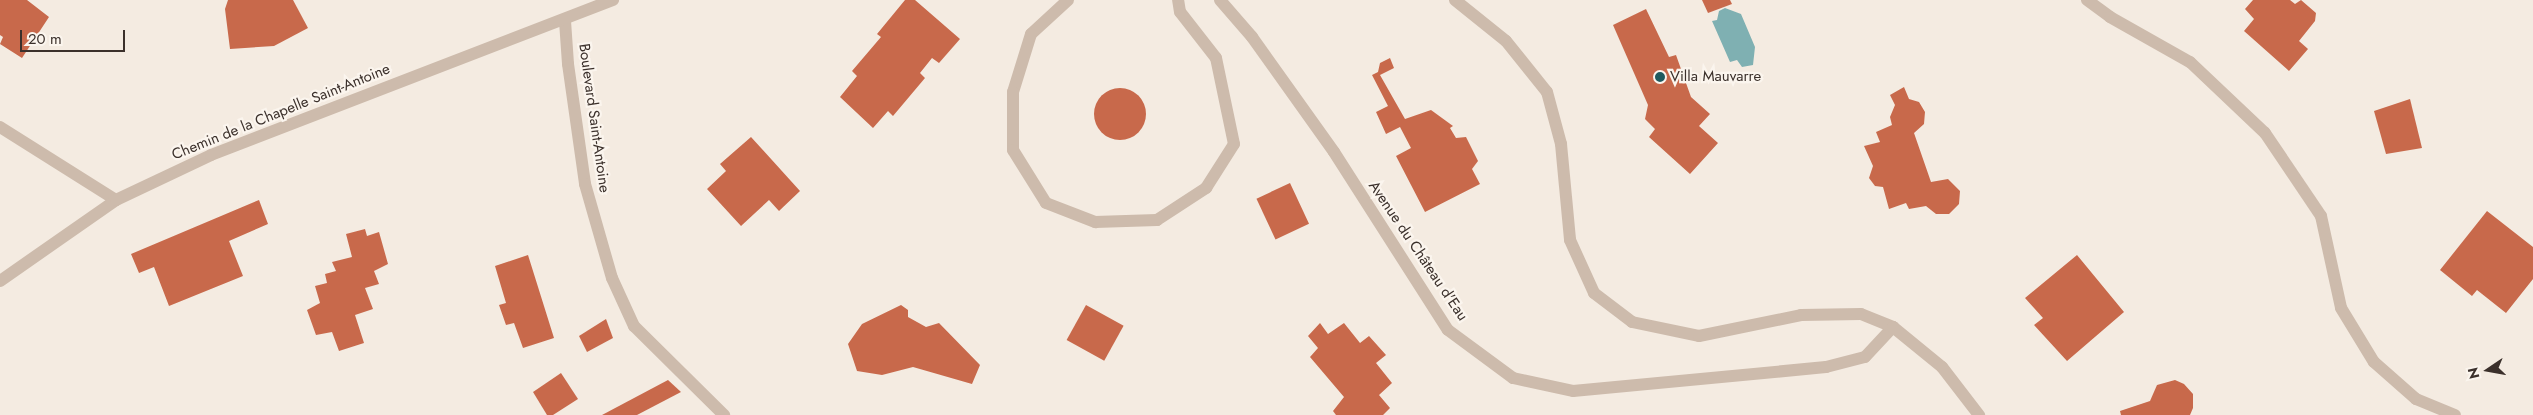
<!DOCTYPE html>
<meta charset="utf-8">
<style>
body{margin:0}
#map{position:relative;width:2533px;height:415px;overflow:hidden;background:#f4ebe1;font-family:Jost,sans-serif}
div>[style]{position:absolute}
.water>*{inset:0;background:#7fb0b2}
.building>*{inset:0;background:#c8694b;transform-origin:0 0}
.round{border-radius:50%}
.minor>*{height:12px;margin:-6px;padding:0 6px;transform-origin:6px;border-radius:6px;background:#cdbbac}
.dots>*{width:14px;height:14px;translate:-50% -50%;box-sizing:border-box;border:2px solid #fbf5ee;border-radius:50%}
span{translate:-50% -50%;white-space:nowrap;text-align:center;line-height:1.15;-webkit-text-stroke:4.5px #fbf5ee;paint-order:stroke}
.poi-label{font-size:15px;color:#3b302b}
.left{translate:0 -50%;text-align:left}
.street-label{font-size:15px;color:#3b302b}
.north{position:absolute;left:2463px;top:345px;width:50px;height:50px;-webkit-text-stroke:4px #fbf5ee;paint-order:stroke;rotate:258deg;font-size:14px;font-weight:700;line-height:20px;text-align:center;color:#3b302b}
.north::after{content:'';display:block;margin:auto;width:18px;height:22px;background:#3b302b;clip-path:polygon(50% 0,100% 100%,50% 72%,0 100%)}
.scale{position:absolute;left:20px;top:30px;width:105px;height:22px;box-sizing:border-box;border:2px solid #3b302b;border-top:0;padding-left:6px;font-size:15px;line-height:18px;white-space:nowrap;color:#3b302b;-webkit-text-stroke:4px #fbf5ee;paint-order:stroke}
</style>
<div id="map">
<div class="water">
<div style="clip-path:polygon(1725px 8px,1741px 14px,1755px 47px,1753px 65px,1742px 67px,1737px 60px,1730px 62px,1712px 21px,1717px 20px,1719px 11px)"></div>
</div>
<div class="building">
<div style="clip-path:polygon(0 0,27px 0,49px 17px,22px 58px,0 44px,3px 37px,0 35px)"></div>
<div style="clip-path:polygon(228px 0,293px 0,308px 28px,274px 46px,230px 49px,225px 9px)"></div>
<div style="clip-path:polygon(905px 0,915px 0,960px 39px,939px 63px,932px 58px,920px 73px,925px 78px,893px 116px,888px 111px,873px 128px,840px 97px,857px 76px,852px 71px,881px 37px,877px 34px)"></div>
<div style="clip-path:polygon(1702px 0,1730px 0,1732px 4px,1708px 13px)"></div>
<div style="clip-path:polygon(2253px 0,2290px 0,2295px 4px,2301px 0,2316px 13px,2315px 21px,2299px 41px,2308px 49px,2289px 71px,2244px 31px,2254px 19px,2245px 9px)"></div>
<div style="clip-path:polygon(1646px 9px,1669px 57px,1676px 55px,1691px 97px,1710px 114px,1699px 126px,1718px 143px,1690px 174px,1649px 137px,1655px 129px,1645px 119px,1648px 105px,1613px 25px)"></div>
<div style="clip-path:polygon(1390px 58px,1394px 68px,1380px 75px,1405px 119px,1431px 110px,1453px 126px,1450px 128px,1456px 138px,1466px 137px,1478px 161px,1472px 169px,1480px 184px,1425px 212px,1396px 156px,1411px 148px,1400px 127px,1386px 134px,1376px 112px,1388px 106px,1372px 75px,1378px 72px,1380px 63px)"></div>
<div style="clip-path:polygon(1904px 87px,1909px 99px,1919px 102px,1925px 112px,1924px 124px,1914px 133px,1931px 182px,1948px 179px,1960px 191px,1959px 204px,1949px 214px,1936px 214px,1926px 206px,1909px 209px,1906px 203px,1889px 209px,1883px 187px,1875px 186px,1869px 178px,1873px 166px,1864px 146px,1880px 142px,1876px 132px,1892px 125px,1890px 117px,1895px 105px,1890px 95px)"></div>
<div class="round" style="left:1094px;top:88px;width:52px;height:52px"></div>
<div style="clip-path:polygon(2410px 99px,2422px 148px,2386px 154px,2374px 111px)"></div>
<div style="clip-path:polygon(751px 137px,800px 191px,779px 211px,769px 200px,741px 226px,707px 189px,726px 171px,720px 164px)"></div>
<div style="left:1290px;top:183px;width:45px;height:37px;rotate:65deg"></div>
<div style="clip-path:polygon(259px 200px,268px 224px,229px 241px,243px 276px,169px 306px,154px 267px,139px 273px,131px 254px)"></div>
<div style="clip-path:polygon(2487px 211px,2533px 247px,2533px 279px,2506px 313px,2477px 290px,2472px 296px,2440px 270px)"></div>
<div style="clip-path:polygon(365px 229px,367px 236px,379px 232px,388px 264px,374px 271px,379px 284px,365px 288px,373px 309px,355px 315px,364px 343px,339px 351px,332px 332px,316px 335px,307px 310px,320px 303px,315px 286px,327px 283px,325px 274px,336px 271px,332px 262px,352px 257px,346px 234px)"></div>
<div style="clip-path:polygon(528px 255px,554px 338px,523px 348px,514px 323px,506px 325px,499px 305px,506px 303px,495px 266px)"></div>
<div style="clip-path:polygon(2077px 255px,2124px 312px,2067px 361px,2034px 325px,2043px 318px,2025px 298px)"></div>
<div style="clip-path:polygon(901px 305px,908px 310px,908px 317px,926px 327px,939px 323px,980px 365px,972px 384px,913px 367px,882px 375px,857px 371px,848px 344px,862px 324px)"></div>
<div style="left:1086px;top:305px;width:43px;height:40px;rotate:29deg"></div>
<div style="clip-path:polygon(606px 319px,613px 338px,587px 352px,579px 336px)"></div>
<div style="clip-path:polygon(1320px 323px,1328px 334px,1344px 323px,1360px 343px,1369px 336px,1386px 355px,1376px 363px,1392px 383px,1379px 395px,1390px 408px,1383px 415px,1336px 415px,1333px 411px,1344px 397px,1310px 357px,1318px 348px,1308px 336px)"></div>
<div style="clip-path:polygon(561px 373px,578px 399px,553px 415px,547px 415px,533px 392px)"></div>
<div style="clip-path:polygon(668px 380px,681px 392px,637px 415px,602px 415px)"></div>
<div style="clip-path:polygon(2175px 380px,2184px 384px,2193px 394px,2193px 408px,2190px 415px,2121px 415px,2120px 411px,2150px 401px,2157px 385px)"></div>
</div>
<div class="minor">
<div style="left:1068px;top:0;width:50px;rotate:137.4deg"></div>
<div style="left:1031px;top:34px;width:61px;rotate:107.2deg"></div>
<div style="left:1013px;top:92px;width:58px;rotate:90deg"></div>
<div style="left:1013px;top:150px;width:62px;rotate:58.1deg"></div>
<div style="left:1046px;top:203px;width:53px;rotate:21.2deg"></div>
<div style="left:1095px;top:222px;width:62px;rotate:-1.8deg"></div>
<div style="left:1157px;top:220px;width:59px;rotate:-33.1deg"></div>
<div style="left:1206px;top:188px;width:52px;rotate:-57.5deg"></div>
<div style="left:1234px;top:144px;width:88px;rotate:-101.8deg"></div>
<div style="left:1216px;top:58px;width:58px;rotate:-128deg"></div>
<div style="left:1180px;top:12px;width:12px;rotate:-99deg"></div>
<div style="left:1220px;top:0;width:49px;rotate:49.1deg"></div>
<div style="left:1252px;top:37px;width:141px;rotate:54.5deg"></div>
<div style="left:1334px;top:152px;width:211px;rotate:57.4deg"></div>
<div style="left:1448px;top:330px;width:81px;rotate:36.4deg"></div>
<div style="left:1513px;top:378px;width:61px;rotate:12.2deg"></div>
<div style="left:1573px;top:391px;width:254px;rotate:-5.4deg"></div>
<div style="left:1826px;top:367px;width:40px;rotate:-14.4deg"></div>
<div style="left:1865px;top:357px;width:41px;rotate:-47deg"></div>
<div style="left:1455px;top:0;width:65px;rotate:38.8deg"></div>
<div style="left:1506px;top:41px;width:65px;rotate:51.2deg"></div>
<div style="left:1547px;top:92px;width:54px;rotate:74.9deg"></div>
<div style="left:1561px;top:144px;width:96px;rotate:84.6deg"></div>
<div style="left:1570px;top:240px;width:58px;rotate:65.6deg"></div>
<div style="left:1594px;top:293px;width:48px;rotate:37.3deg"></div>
<div style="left:1632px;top:322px;width:68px;rotate:11.8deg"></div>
<div style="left:1699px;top:336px;width:104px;rotate:-11.6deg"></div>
<div style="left:1801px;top:315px;width:60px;rotate:-1deg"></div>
<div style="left:1861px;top:314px;width:35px;rotate:22deg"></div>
<div style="left:1893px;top:327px;width:63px;rotate:39.2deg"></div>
<div style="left:1942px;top:367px;width:61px;rotate:52.4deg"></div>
<div style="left:2087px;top:0;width:29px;rotate:36deg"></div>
<div style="left:2110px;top:17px;width:92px;rotate:29.4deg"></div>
<div style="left:2190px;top:62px;width:103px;rotate:43.4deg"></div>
<div style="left:2265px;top:133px;width:100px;rotate:56deg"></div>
<div style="left:2321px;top:216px;width:94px;rotate:77.7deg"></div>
<div style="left:2341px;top:308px;width:63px;rotate:58.6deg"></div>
<div style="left:2374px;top:362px;width:56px;rotate:41.4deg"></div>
<div style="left:2416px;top:399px;width:42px;rotate:22.3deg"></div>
<div style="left:565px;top:21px;width:43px;rotate:86deg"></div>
<div style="left:568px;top:64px;width:121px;rotate:81.9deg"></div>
<div style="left:585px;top:184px;width:98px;rotate:74deg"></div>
<div style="left:612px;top:278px;width:53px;rotate:65.4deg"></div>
<div style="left:634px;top:326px;width:127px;rotate:44.7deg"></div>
<div style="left:0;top:127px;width:137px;rotate:32.2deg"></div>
<div style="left:0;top:281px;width:141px;rotate:-34.9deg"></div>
<div style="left:116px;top:200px;width:105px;rotate:-25.3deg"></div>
<div style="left:211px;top:155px;width:431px;rotate:-21.1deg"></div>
</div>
<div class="dots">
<div style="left:1660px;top:77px;background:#1f5a5e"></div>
</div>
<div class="poi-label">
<span class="left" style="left:1670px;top:77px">Villa Mauvarre</span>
</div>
<div class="street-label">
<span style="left:281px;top:112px;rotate:-22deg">Chemin de la Chapelle Saint-Antoine</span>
<span style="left:594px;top:118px;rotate:82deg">Boulevard Saint-Antoine</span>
<span style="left:1418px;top:251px;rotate:56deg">Avenue du Château d'Eau</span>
</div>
<div class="north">N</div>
<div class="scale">20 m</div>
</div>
